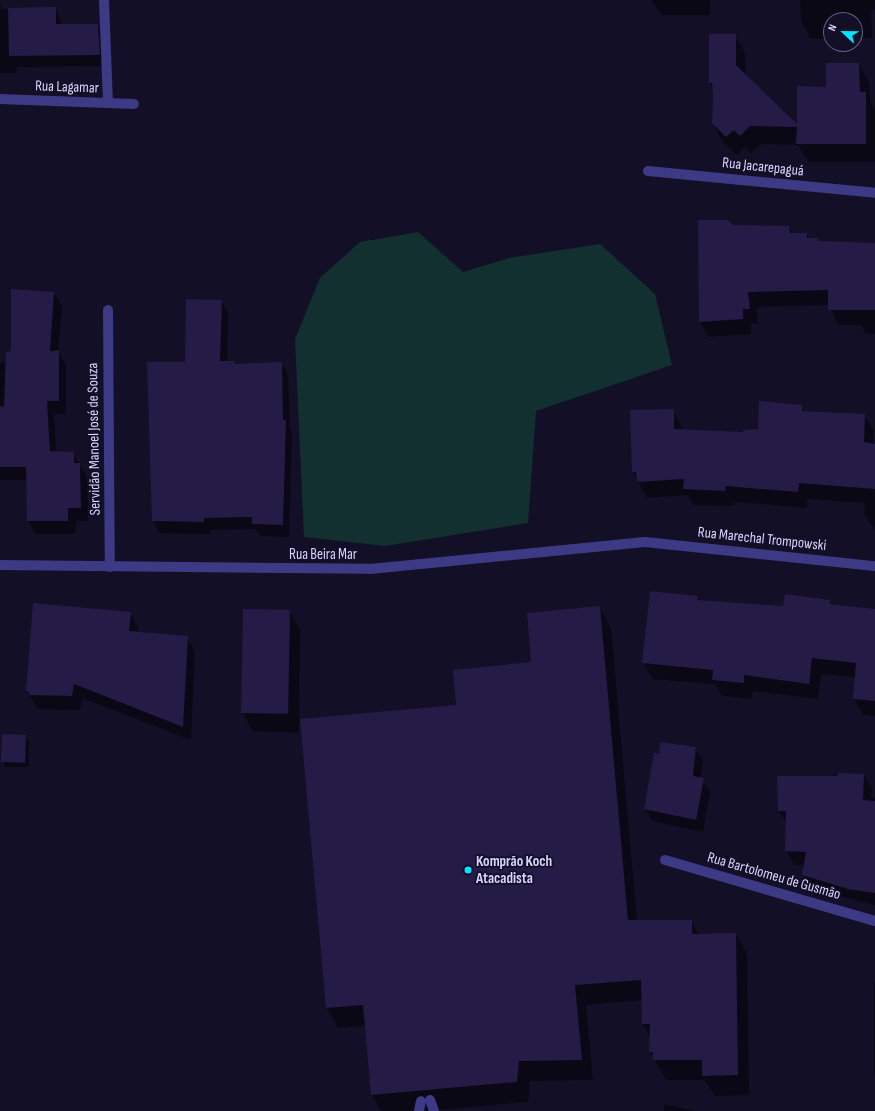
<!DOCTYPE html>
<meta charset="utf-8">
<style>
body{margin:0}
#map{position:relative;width:875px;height:1111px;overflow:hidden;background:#130f26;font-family:"Sofia Sans Condensed",sans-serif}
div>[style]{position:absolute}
.green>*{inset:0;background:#12302f}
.shadow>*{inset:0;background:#0007;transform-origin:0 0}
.building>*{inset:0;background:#241b47;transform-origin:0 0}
.minor>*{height:10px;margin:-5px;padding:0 5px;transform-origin:5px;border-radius:5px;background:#3d3a85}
.dots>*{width:11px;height:11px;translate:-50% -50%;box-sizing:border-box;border:2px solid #130f26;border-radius:50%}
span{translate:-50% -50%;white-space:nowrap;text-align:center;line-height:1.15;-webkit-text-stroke:3.5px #130f26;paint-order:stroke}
.street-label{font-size:15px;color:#d9d4ff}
.poi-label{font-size:15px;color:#d9d4ff;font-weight:700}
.left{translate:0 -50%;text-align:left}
.north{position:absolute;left:823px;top:12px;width:40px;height:40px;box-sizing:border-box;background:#130f26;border:1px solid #625e7d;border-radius:50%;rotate:292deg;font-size:11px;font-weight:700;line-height:16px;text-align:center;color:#d9d4ff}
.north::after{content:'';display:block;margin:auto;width:14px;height:18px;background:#00e5ff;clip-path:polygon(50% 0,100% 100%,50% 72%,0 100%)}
</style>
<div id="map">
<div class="green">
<div style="clip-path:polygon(418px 232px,463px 272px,509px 258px,600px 244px,655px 294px,672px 365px,536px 411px,528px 523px,385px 546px,304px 537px,295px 339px,320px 278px,360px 242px)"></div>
</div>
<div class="shadow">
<div style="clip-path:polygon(0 0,1px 9px,56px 8px,62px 25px,98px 25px,105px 37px,106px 66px,17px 67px,17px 73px,0 73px)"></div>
<div style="clip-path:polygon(651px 0,710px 0,710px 15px,662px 15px)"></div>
<div style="clip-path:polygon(800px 0,875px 0,875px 10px,871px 10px,872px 38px,855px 38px,855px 20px,831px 20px,831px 38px,811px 39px,801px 21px)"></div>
<div style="clip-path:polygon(735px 35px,745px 53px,746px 76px,798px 126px,827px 88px,859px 64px,869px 82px,870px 101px,875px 110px,875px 162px,808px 162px,798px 145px,761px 144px,751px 153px,745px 147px,737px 155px,723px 142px,713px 123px,713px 88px,710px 83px)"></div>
<div style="clip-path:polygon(699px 221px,733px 226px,789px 227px,793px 234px,807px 234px,810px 239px,817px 239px,819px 242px,875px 244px,875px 334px,866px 334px,861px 325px,838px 325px,829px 305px,757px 307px,758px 324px,751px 323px,751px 334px,708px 337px,700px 322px)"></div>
<div style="clip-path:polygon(54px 293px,62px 306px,58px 351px,66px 365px,66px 414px,54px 414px,56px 452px,73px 453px,87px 477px,88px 521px,76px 521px,75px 534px,36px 534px,28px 521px,27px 480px,0 480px,0 363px,6px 363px)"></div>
<div style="clip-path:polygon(221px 301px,228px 313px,227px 362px,235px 362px,237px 365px,281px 363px,288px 375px,290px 429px,292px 433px,289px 537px,260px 536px,256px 529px,210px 530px,210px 534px,160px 533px,153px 521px,186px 363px)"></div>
<div style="clip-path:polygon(801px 406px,805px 412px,864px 415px,874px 431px,873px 445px,875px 445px,875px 530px,864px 514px,865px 503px,807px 499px,807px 508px,735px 502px,734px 506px,693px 505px,688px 495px,647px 498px,633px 472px,673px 410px,683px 430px,744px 433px,759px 430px)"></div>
<div style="clip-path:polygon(697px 597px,700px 601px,784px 607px,830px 601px,832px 606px,875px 610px,875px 716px,863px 715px,854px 699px,856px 677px,821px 674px,818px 699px,753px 691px,752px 699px,722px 696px,715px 684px,653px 679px,643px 663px)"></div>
<div style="clip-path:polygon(599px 607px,611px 628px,637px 921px,691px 921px,699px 935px,736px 934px,747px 954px,749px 1095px,715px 1096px,705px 1080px,666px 1080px,650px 1051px,650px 1037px,643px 1024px,642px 1000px,586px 1005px,593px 1080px,530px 1081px,528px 1102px,427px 1111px,381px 1111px,372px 1095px,365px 1026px,338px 1028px,327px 1008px,457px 706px,532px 663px)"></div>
<div style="clip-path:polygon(289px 611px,300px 629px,299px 733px,252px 731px,242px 712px)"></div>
<div style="clip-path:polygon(130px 613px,138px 628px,138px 633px,187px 637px,195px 651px,191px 740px,82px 698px,80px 710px,38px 709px,27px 691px)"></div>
<div style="clip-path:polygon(25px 736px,29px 742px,29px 767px,6px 767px,2px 761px)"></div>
<div style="clip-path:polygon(695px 748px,703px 761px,700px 778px,710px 791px,703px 832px,652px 821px,645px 808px,659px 755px)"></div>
<div style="clip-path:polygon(864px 775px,872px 789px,871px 797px,875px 798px,875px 905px,811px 889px,803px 875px,805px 865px,794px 865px,786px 850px,787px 823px,779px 811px,778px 777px)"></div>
<div style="left:874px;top:982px;width:1px;height:94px"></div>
<div style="clip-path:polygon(665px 1104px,695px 1111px,663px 1111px)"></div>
</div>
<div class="building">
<div style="clip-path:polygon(56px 7px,56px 24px,98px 24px,100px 55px,9px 56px,8px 8px)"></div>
<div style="clip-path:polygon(709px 34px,736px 34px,736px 65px,797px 124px,797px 86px,826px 87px,826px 63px,859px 63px,860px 92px,866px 92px,866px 144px,796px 144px,797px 127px,750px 126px,740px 136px,734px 130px,726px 137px,712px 123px,713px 95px,712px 83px,709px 83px)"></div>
<div style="clip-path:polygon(698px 220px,728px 220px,733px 225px,789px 226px,790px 233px,807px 233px,807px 238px,818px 238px,818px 241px,875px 243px,875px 310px,828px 310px,828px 290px,748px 292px,750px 309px,743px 309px,743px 319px,699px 322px)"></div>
<div style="clip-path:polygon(11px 289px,54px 292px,50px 351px,59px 350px,59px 401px,47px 401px,50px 451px,74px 452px,74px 463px,80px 463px,81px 508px,68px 508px,68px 521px,27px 521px,26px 467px,0 467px,0 406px,4px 407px,6px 352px,11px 351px)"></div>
<div style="clip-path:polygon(186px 299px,222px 300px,220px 361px,235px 361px,235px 364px,282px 362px,283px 420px,286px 420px,283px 525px,252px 524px,252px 517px,204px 518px,204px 522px,152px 521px,147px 362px,185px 362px)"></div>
<div style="clip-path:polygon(759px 401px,802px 405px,802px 411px,865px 414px,864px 442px,875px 444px,875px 489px,799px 483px,798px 492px,726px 486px,725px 491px,683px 489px,684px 479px,637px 482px,636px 472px,632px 472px,630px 410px,674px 409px,674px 429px,743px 432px,743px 430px,758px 429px)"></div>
<div style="clip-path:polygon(650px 591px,698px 596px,697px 600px,783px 606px,785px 594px,830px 600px,830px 604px,875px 609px,875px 701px,853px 699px,856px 663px,812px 658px,809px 684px,744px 675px,744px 683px,712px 680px,713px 670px,642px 663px)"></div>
<div style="clip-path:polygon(33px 603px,131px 612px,129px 631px,188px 636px,183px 727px,74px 684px,72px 696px,29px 695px,29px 692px,26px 691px)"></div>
<div style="clip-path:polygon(600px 606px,628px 920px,692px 920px,692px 934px,736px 933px,738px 1075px,702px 1076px,702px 1060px,653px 1060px,653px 1052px,649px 1052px,650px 1024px,642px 1024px,641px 980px,575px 985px,582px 1060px,519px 1061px,517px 1082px,371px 1095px,363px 1005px,326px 1008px,300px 719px,456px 705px,453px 670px,531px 662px,527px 613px)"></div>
<div style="left:243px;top:609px;width:47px;height:104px;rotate:1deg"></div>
<div style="left:2px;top:734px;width:24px;height:28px;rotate:2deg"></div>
<div style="clip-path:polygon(660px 742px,696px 747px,693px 776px,704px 778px,696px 820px,644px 809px,654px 753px,659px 754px)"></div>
<div style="clip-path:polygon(838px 773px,864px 774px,863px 800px,875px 801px,875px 893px,848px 889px,802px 875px,806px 852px,785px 851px,786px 811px,778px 811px,777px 776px,838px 776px)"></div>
</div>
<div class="minor">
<div style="left:104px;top:0;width:103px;rotate:87.8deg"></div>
<div style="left:0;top:99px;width:134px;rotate:2.1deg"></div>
<div style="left:648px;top:171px;width:228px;rotate:5.5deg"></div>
<div style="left:108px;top:310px;width:257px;rotate:89.6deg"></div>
<div style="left:0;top:565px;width:370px;rotate:0.6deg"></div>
<div style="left:370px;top:569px;width:276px;rotate:-5.6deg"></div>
<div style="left:645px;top:542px;width:231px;rotate:6deg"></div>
<div style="left:665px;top:860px;width:219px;rotate:16.2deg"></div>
<div style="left:430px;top:1100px;width:12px;rotate:70deg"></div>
<div style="left:419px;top:1111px;width:10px;rotate:-79deg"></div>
</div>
<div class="dots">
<div style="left:468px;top:870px;background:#00e5ff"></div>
</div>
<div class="street-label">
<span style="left:67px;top:87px;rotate:2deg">Rua Lagamar</span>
<span style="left:763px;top:167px;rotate:6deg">Rua Jacarepaguá</span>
<span style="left:94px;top:439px;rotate:-91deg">Servidão Manoel José de Souza</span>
<span style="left:762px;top:539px;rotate:6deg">Rua Marechal Trompowski</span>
<span style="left:323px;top:555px">Rua Beira Mar</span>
<span style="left:774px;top:876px;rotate:16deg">Rua Bartolomeu de Gusmão</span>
</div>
<div class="poi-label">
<span class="left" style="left:476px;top:870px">Komprão Koch<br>Atacadista</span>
</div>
<div class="north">N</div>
</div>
